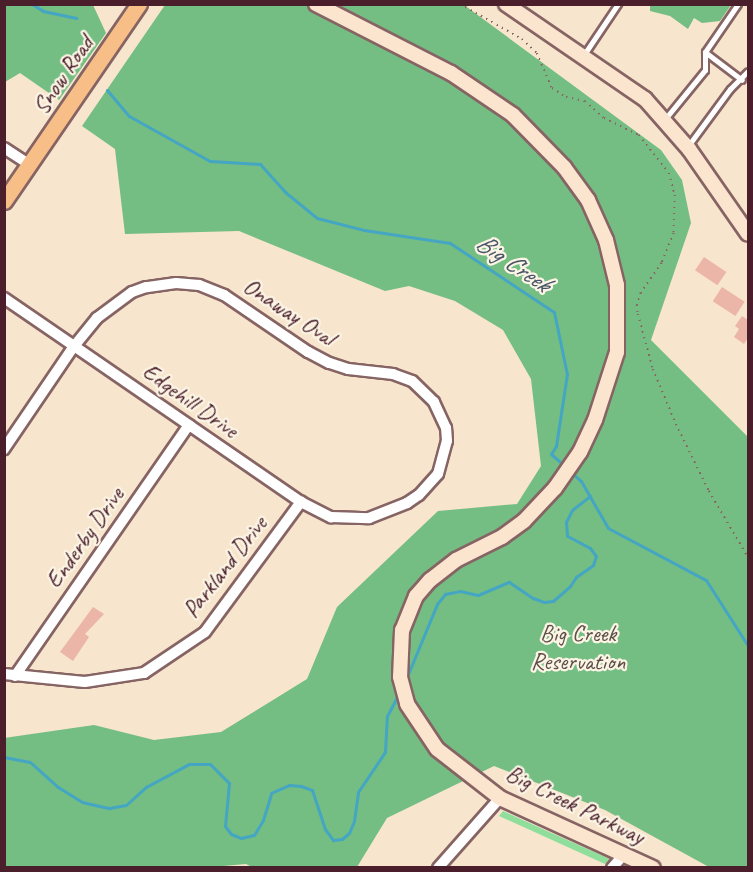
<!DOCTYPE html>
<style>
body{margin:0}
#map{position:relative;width:753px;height:872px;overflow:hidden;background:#f7e5cd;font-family:Caveat,sans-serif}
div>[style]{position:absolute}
.green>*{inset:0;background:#90de9b}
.forest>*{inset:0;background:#74bd83}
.stream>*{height:3px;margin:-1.5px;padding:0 1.5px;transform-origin:1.5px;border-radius:1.5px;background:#44a6c3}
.building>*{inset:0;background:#ebb5a8;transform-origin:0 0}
.path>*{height:1.5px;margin-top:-0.75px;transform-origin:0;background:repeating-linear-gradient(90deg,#876464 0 1.5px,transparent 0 6px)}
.roads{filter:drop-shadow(2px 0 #876464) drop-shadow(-2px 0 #876464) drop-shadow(0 2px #876464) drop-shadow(0 -2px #876464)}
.lane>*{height:5px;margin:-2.5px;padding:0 2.5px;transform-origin:2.5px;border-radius:2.5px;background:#fff}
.street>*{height:10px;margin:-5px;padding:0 5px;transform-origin:5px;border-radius:5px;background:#fff}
.secondary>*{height:14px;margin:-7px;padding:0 7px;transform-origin:7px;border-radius:7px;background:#fce5cf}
.primary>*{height:15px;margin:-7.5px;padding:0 7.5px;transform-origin:7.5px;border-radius:7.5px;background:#f7be87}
span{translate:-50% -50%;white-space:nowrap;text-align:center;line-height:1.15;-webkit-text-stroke:4.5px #fcf5e5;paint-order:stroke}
.street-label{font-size:24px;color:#4a1f2b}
.park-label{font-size:24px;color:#5c4f47}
.water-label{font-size:26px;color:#485568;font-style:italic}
.frame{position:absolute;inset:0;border:6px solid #4a1f2b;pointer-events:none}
</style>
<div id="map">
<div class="green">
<div style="clip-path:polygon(503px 811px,547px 831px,610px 859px,605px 864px,499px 816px)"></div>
</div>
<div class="forest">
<div style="clip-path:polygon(5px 4px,93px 5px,106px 33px,59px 100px,20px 73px,5px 82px)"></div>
<div style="clip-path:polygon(165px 5px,464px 5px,661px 150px,682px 180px,691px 223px,651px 340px,748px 437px,748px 867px,709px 867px,605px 810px,494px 766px,387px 818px,357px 867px,254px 868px,246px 864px,201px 868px,5px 867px,4px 738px,94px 725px,154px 740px,221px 732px,307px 679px,337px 607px,438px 511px,517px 504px,541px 466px,531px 379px,503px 330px,455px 301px,409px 286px,385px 291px,239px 231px,125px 234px,115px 149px,82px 126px)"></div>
<div style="clip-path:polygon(650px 5px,650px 4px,731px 5px,720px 21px,702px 23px,694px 18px,688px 29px,670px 16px,650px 11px)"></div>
</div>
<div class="stream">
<div style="left:32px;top:4px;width:13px;rotate:32deg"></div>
<div style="left:43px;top:11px;width:34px;rotate:12deg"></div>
<div style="left:107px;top:90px;width:34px;rotate:50deg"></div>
<div style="left:129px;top:116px;width:93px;rotate:29.1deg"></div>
<div style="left:210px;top:161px;width:50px;rotate:3.4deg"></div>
<div style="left:260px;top:164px;width:38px;rotate:48deg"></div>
<div style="left:285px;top:192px;width:41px;rotate:39.1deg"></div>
<div style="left:317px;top:218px;width:49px;rotate:14.3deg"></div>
<div style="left:364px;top:230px;width:87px;rotate:8.6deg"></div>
<div style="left:450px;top:243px;width:125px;rotate:33.6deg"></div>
<div style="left:554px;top:312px;width:63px;rotate:78.2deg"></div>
<div style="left:567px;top:374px;width:73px;rotate:98.7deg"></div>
<div style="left:556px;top:446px;width:9px;rotate:122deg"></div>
<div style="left:551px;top:454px;width:18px;rotate:41deg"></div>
<div style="left:572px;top:473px;width:12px;rotate:42deg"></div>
<div style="left:581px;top:481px;width:54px;rotate:60.1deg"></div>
<div style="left:608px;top:528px;width:111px;rotate:28deg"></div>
<div style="left:706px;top:580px;width:78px;rotate:57.5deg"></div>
<div style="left:406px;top:679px;width:81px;rotate:-67.5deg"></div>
<div style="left:437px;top:604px;width:13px;rotate:-51deg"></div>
<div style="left:445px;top:594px;width:15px;rotate:-11deg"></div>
<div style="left:460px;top:591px;width:18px;rotate:13deg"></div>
<div style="left:478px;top:595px;width:34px;rotate:-23deg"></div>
<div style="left:509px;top:582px;width:29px;rotate:34deg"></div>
<div style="left:533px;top:598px;width:12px;rotate:20deg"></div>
<div style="left:544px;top:602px;width:9px;rotate:-6deg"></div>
<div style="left:553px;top:601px;width:23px;rotate:-41deg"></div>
<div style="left:570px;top:586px;width:11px;rotate:-56deg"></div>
<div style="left:576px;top:577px;width:21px;rotate:-35deg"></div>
<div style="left:593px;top:565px;width:9px;rotate:-72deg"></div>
<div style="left:596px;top:556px;width:10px;rotate:-127deg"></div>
<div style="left:590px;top:548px;width:26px;rotate:-152deg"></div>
<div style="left:567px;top:536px;width:14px;rotate:-94deg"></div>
<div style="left:566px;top:522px;width:13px;rotate:-63deg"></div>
<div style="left:572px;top:510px;width:23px;rotate:-38deg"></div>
<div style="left:4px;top:757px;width:26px;rotate:11deg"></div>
<div style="left:30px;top:762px;width:38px;rotate:42deg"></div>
<div style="left:58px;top:787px;width:28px;rotate:32deg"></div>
<div style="left:82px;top:802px;width:28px;rotate:13deg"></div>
<div style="left:109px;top:808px;width:17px;rotate:-10deg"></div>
<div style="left:126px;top:805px;width:27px;rotate:-42deg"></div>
<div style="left:146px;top:787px;width:49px;rotate:-28.1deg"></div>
<div style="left:189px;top:764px;width:21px"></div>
<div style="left:210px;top:764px;width:27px;rotate:45deg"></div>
<div style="left:229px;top:783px;width:43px;rotate:95.3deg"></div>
<div style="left:225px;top:826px;width:10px;rotate:53deg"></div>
<div style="left:231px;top:834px;width:11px;rotate:22deg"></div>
<div style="left:241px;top:838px;width:13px;rotate:-13deg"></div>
<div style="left:254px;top:835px;width:17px;rotate:-59deg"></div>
<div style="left:263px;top:820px;width:28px;rotate:-73deg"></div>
<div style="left:271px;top:793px;width:20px;rotate:-24deg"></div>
<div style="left:289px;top:785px;width:12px;rotate:5deg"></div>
<div style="left:301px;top:786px;width:12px;rotate:20deg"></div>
<div style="left:312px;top:790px;width:41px;rotate:71.6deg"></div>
<div style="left:325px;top:829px;width:14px;rotate:54deg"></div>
<div style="left:333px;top:840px;width:9px;rotate:-6deg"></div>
<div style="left:342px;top:839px;width:9px;rotate:-41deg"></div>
<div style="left:349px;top:833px;width:13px;rotate:-67deg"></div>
<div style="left:354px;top:821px;width:29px;rotate:-82deg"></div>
<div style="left:358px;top:792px;width:48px;rotate:-56deg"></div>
<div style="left:385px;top:752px;width:36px;rotate:-87deg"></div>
<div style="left:387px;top:716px;width:26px;rotate:-62deg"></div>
</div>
<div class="building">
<div style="left:704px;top:257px;width:27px;height:16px;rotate:34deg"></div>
<div style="left:722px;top:287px;width:27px;height:17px;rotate:33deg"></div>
<div style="clip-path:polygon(742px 316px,748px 320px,748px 338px,744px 344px,734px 337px,739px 329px,735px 326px)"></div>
<div style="clip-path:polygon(93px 607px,104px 614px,85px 634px,89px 637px,73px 661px,60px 652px)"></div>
</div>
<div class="path">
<div style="left:460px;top:4px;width:71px;rotate:29.4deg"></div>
<div style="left:522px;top:39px;width:21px;rotate:43deg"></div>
<div style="left:537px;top:53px;width:38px;rotate:67deg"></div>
<div style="left:552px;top:88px;width:17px;rotate:33deg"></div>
<div style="left:566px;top:97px;width:19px;rotate:12deg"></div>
<div style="left:585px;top:101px;width:25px;rotate:42deg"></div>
<div style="left:604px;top:118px;width:39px;rotate:26deg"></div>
<div style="left:639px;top:135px;width:48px;rotate:51.7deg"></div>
<div style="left:669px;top:173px;width:23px;rotate:75deg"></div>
<div style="left:675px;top:195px;width:38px;rotate:92deg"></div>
<div style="left:674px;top:233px;width:32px;rotate:112deg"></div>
<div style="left:662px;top:263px;width:37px;rotate:125deg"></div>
<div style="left:641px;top:293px;width:13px;rotate:108deg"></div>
<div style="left:637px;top:305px;width:9px;rotate:84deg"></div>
<div style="left:638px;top:314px;width:57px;rotate:74.7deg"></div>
<div style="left:653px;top:369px;width:60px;rotate:67.3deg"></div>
<div style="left:676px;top:424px;width:75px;rotate:63.8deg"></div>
<div style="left:709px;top:491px;width:77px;rotate:59.4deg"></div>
</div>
<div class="roads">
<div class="lane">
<div style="left:705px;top:52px;width:46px;rotate:37.1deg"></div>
<div style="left:583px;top:56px;width:63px;rotate:-56.1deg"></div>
<div style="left:665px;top:119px;width:63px;rotate:-50.8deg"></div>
<div style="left:705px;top:70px;width:18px;rotate:-90deg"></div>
<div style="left:705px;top:52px;width:58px;rotate:-55.5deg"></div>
<div style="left:688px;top:146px;width:71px;rotate:-53.6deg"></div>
<div style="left:730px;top:89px;width:25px;rotate:-45deg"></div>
</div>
<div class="street">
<div style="left:4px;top:148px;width:30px;rotate:33deg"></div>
<div style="left:4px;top:298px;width:85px;rotate:34.4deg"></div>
<div style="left:74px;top:346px;width:140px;rotate:34.5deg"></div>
<div style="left:189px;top:425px;width:136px;rotate:34.5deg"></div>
<div style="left:301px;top:502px;width:34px;rotate:27deg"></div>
<div style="left:331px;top:517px;width:38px;rotate:2deg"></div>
<div style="left:369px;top:518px;width:41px;rotate:-21.5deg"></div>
<div style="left:407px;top:503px;width:14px;rotate:-34deg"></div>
<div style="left:419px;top:495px;width:28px;rotate:-48deg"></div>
<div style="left:438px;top:474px;width:34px;rotate:-75deg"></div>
<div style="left:447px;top:441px;width:13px;rotate:-94deg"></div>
<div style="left:446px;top:428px;width:29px;rotate:-115deg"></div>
<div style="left:434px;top:402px;width:30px;rotate:-136deg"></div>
<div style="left:412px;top:381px;width:20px;rotate:-160deg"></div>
<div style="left:393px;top:374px;width:45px;rotate:-173.7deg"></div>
<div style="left:348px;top:369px;width:20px;rotate:-162deg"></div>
<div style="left:329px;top:363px;width:24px;rotate:-152deg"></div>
<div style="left:308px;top:352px;width:102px;rotate:-145.8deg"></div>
<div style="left:224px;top:295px;width:27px;rotate:-158deg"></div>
<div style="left:199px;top:285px;width:23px;rotate:-175deg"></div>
<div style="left:176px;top:283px;width:30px;rotate:172deg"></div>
<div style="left:146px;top:287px;width:15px;rotate:160deg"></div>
<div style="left:132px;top:292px;width:44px;rotate:143.4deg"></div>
<div style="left:97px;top:318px;width:36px;rotate:129deg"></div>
<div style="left:74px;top:346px;width:125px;rotate:124.2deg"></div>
<div style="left:4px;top:674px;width:81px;rotate:5.6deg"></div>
<div style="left:85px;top:682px;width:60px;rotate:-8.7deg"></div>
<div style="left:144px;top:673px;width:73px;rotate:-33.9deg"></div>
<div style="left:205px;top:632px;width:162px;rotate:-53.6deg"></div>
<div style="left:15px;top:676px;width:305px;rotate:-55.3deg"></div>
<div style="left:438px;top:868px;width:94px;rotate:-48.5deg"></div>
<div style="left:612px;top:868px;width:18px;rotate:-49deg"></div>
</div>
<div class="secondary">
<div style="left:316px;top:4px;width:152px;rotate:27.1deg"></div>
<div style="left:451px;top:73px;width:75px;rotate:34.1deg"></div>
<div style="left:513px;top:115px;width:73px;rotate:45.6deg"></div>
<div style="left:564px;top:167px;width:41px;rotate:54deg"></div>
<div style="left:588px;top:200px;width:44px;rotate:65.8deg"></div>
<div style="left:606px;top:240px;width:46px;rotate:76.3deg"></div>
<div style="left:617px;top:285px;width:67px;rotate:90deg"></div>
<div style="left:617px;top:352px;width:71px;rotate:107.9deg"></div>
<div style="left:595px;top:420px;width:35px;rotate:115deg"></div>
<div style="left:580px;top:452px;width:44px;rotate:124.8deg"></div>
<div style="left:555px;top:488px;width:45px;rotate:133.2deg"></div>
<div style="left:524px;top:521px;width:27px;rotate:144deg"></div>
<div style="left:502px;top:537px;width:51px;rotate:153.4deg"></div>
<div style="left:456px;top:560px;width:33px;rotate:142deg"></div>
<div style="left:430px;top:580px;width:21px;rotate:131deg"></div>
<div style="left:416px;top:596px;width:37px;rotate:112deg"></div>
<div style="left:402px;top:630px;width:47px;rotate:92.4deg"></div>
<div style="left:400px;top:677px;width:28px;rotate:75deg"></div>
<div style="left:407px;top:704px;width:54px;rotate:56.3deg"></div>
<div style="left:437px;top:749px;width:80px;rotate:37.9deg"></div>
<div style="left:500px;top:798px;width:168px;rotate:24.6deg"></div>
<div style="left:506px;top:4px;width:168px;rotate:34.4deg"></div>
<div style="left:645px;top:99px;width:67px;rotate:48.7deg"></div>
<div style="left:689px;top:149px;width:103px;rotate:55.2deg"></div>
</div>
<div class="primary">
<div style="left:4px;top:201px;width:239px;rotate:-55.6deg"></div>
</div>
</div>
<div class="street-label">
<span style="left:63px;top:75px;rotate:-56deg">Snow Road</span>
<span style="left:289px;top:312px;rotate:33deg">Onaway Oval</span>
<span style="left:190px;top:401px;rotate:35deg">Edgehill Drive</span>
<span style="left:85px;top:538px;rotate:-55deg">Enderby Drive</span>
<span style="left:225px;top:567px;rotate:-52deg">Parkland Drive</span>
<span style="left:575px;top:805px;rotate:26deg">Big Creek Parkway</span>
</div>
<div class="park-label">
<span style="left:578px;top:648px">Big Creek<br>Reservation</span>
</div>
<div class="water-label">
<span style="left:513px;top:263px;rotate:34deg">Big Creek</span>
</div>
<div class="frame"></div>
</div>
